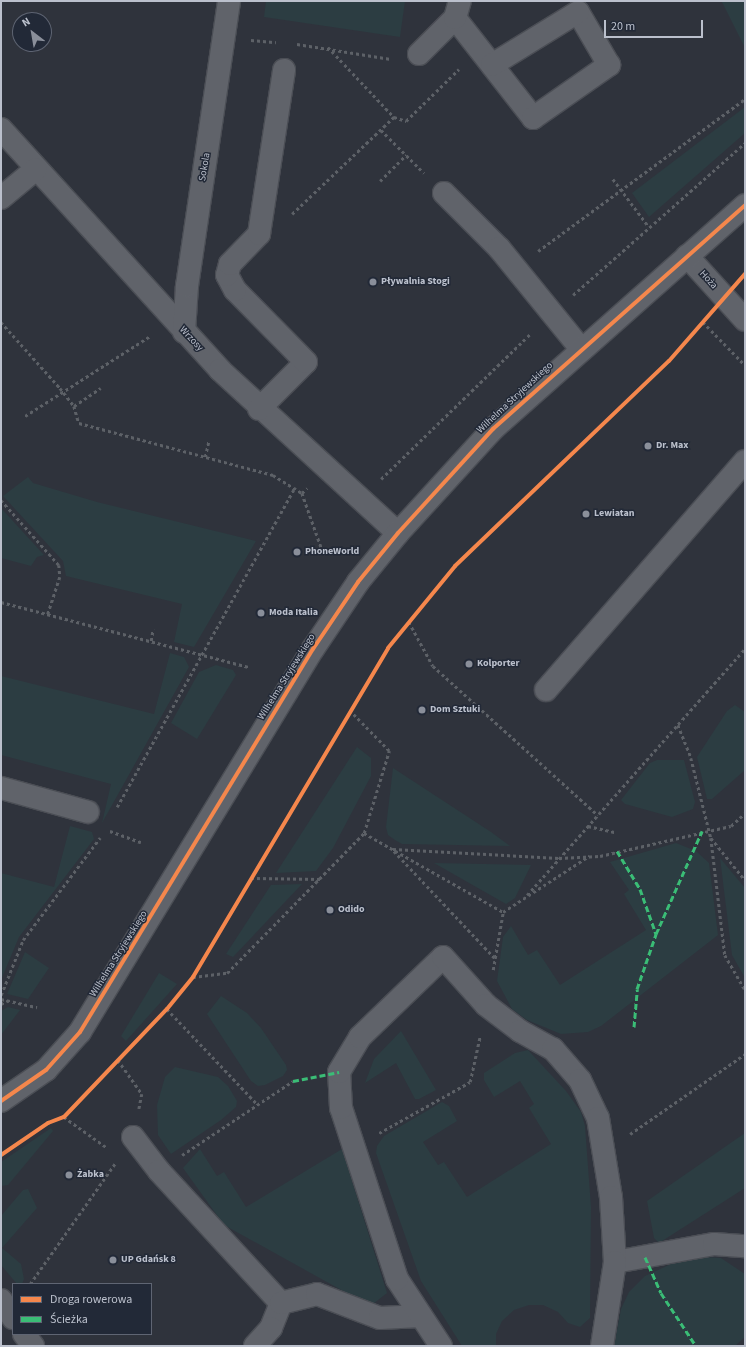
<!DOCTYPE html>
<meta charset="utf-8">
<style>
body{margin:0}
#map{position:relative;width:746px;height:1347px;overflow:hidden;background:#2f333c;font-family:"Source Sans 3",sans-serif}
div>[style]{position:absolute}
.green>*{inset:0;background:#2c3d42}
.path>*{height:2.5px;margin-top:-1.25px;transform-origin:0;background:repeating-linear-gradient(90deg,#5d6167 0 3px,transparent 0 6px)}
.roads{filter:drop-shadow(1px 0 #4b4e55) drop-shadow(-1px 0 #4b4e55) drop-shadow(0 1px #4b4e55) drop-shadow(0 -1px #4b4e55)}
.minor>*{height:22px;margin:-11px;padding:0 11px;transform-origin:11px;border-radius:11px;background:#60636a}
.quiet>*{height:3px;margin-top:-1.5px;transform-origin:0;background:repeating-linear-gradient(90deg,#3abd76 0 6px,transparent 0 9px)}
.cycleway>*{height:4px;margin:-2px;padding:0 2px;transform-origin:2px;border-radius:2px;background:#f5874c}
.dots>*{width:11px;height:11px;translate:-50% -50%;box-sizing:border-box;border:2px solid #222937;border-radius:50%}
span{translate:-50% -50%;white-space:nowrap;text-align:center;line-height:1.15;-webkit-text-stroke:3px #222937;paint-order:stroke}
.street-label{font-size:10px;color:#bbc0cc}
.poi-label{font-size:10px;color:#bbc0cc;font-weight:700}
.left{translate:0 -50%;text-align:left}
.frame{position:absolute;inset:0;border:2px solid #bbc0cc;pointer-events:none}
.legend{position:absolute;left:12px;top:1283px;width:140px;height:52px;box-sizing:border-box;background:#222937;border:1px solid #5f6573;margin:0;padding:5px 7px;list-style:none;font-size:12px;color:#bbc0cc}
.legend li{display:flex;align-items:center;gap:8px;height:20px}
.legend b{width:20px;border:1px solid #5f6573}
.north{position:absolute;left:12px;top:12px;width:40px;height:40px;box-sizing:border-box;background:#222937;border:1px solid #5f6573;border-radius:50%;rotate:329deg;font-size:11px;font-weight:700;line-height:16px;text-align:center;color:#bbc0cc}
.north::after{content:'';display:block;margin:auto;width:14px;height:18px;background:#8a8f9a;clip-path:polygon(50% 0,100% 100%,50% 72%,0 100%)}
.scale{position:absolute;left:604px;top:20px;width:99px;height:18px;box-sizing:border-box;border:2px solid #bbc0cc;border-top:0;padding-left:5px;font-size:12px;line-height:14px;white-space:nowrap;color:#bbc0cc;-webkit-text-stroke:3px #222937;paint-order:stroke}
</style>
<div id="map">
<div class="green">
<div style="clip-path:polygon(266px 1px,405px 1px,400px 37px,264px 17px)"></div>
<div style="clip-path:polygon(721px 1px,745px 1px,745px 48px,723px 4px)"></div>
<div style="clip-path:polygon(745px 107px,745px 133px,649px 217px,632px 193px)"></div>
<div style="clip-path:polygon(28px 477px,33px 483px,97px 502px,256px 541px,194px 647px,174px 642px,182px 604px,66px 576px,63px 561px,3px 496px)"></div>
<div style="clip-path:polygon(1px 508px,44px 555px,37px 557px,31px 566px,1px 558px)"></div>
<div style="clip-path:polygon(170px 653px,184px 657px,189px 667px,102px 823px,111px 784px,1px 755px,1px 676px,154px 714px)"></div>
<div style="clip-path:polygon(216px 665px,233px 670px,236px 675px,197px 739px,171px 723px,199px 672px)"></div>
<div style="clip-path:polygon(735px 705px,745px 712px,745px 770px,712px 799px,707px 799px,697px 757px,727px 711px)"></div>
<div style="clip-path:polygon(357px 747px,371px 758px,371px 776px,333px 848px,316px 871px,276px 873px)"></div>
<div style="clip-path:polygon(657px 760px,684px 760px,695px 802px,693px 809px,672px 817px,625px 804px,621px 800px,650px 763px)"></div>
<div style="clip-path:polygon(393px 768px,491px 832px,510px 846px,402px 844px,395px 840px,388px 835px,386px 827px)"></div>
<div style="clip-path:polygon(70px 826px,92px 832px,94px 839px,19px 937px,1px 980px,1px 873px,54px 887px)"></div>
<div style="clip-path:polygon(676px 843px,696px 851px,709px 863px,718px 935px,601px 1026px,588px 1032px,561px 1034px,527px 1020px,512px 1009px,497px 981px,503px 937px,511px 926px,528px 955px,537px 950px,560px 985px,646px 930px,624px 894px,629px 890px,610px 862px)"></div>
<div style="clip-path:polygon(720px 858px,745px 888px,745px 978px,732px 955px)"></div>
<div style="clip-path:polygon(434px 863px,531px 865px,515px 898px,506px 904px)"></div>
<div style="clip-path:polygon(302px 884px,233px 957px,226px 954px,271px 885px)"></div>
<div style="clip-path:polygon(25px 952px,49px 968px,28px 999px,7px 994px)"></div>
<div style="clip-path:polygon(159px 973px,177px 984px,126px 1041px,121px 1036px)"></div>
<div style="clip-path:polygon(221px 996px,247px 1013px,261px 1028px,286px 1065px,287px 1070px,283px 1076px,265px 1085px,258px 1086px,251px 1081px,207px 1014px)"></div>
<div style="clip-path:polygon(8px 1007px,20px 1010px,1px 1035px,1px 1011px)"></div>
<div style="clip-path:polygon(401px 1031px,436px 1090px,419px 1099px,415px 1099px,396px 1063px,365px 1083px,374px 1059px)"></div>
<div style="clip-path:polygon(528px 1050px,566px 1091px,581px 1112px,585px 1126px,591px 1207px,590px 1318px,580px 1327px,568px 1323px,558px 1312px,543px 1305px,529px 1305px,514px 1310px,502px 1321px,496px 1334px,496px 1346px,462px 1346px,421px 1281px,376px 1153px,377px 1146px,384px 1136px,442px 1102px,449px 1106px,457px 1121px,423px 1142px,438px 1165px,444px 1162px,467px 1197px,551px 1144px,529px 1108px,534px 1104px,520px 1081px,494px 1097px,484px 1080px,484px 1073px,515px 1053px)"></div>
<div style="clip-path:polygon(175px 1067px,218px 1077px,228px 1086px,237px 1101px,236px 1107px,221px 1120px,171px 1154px,158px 1135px,157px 1105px,165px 1077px)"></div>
<div style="clip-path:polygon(51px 1128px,53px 1131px,8px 1185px,1px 1186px,1px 1162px)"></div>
<div style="clip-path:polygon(745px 1133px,745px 1188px,659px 1243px,654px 1238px,647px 1201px)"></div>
<div style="clip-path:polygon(200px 1149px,217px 1176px,224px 1172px,246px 1207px,342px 1149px,387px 1293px,373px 1304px,363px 1302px,224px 1225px,183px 1168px)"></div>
<div style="clip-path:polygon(28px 1189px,37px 1208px,2px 1248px,21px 1264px,24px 1279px,22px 1284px,17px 1284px,1px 1265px,1px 1216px,23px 1190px)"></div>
<div style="clip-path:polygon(704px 1257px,721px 1258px,745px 1274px,745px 1337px,735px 1346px,614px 1346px,621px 1309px,629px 1292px,645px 1276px,671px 1264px)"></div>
</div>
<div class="path">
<div style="left:251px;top:40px;width:25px;rotate:5deg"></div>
<div style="left:297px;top:44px;width:95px;rotate:9.1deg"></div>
<div style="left:328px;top:47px;width:96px;rotate:46.7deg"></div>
<div style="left:394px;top:117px;width:13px;rotate:18deg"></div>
<div style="left:406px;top:121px;width:74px;rotate:-44.5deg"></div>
<div style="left:381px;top:130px;width:61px;rotate:45deg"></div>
<div style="left:613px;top:179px;width:60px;rotate:53.1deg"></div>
<div style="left:380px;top:181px;width:37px;rotate:-45deg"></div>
<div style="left:292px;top:214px;width:141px;rotate:-43.6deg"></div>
<div style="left:538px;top:251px;width:257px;rotate:-36.3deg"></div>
<div style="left:573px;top:295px;width:230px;rotate:-41.5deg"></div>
<div style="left:1px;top:322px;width:89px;rotate:48.2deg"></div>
<div style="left:60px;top:388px;width:23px;rotate:52deg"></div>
<div style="left:74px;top:406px;width:18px;rotate:74deg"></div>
<div style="left:79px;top:423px;width:201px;rotate:15deg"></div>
<div style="left:273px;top:475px;width:34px;rotate:32deg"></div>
<div style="left:302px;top:493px;width:7px;rotate:-45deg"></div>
<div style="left:703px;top:322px;width:60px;rotate:45.7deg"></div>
<div style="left:74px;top:406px;width:32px;rotate:-34deg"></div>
<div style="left:25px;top:416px;width:148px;rotate:-32.6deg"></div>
<div style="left:205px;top:457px;width:17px;rotate:-77deg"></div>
<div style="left:381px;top:479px;width:209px;rotate:-44.2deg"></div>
<div style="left:302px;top:493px;width:66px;rotate:70.5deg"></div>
<div style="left:1px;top:500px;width:87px;rotate:48.3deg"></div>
<div style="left:59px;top:565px;width:12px;rotate:85deg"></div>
<div style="left:60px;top:577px;width:39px;rotate:108deg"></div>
<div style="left:1px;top:602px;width:256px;rotate:14.7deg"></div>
<div style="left:409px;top:622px;width:50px;rotate:61.4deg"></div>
<div style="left:433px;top:666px;width:222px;rotate:42.1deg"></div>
<div style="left:151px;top:641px;width:12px;rotate:-81deg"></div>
<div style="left:678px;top:725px;width:35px;rotate:68deg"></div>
<div style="left:691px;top:758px;width:82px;rotate:76deg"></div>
<div style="left:711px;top:838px;width:118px;rotate:83.2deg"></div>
<div style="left:725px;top:955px;width:39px;rotate:60deg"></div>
<div style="left:117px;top:807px;width:366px;rotate:-60.9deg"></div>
<div style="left:588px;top:826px;width:27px;rotate:13deg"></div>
<div style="left:110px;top:831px;width:33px;rotate:20deg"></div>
<div style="left:364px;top:833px;width:160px;rotate:29.6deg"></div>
<div style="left:711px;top:838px;width:54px;rotate:51deg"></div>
<div style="left:393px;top:849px;width:166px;rotate:3.1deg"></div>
<div style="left:559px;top:858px;width:41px;rotate:-2.8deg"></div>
<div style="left:600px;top:856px;width:134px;rotate:-12.9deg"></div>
<div style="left:731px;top:826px;width:19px;rotate:-43deg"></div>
<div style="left:394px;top:851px;width:147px;rotate:46.7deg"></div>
<div style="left:251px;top:878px;width:70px;rotate:0.8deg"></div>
<div style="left:527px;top:895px;width:329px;rotate:-48.5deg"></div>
<div style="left:493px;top:970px;width:59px;rotate:-80.2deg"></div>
<div style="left:503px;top:912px;width:103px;rotate:-33.1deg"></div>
<div style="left:193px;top:977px;width:34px;rotate:-7deg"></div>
<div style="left:227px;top:973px;width:196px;rotate:-45.6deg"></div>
<div style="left:364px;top:833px;width:86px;rotate:-73deg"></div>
<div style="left:389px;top:751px;width:56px;rotate:-134.3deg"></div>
<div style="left:1px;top:995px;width:59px;rotate:-68.2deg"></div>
<div style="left:23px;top:940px;width:128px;rotate:-53deg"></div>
<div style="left:1px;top:999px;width:37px;rotate:13deg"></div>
<div style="left:1px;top:1004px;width:7px;rotate:-27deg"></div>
<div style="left:167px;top:1009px;width:131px;rotate:46.5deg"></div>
<div style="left:118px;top:1060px;width:42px;rotate:54.8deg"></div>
<div style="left:142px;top:1094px;width:15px;rotate:101deg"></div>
<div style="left:64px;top:1117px;width:52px;rotate:35.5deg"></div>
<div style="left:379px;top:1133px;width:104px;rotate:-29.3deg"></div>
<div style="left:470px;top:1082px;width:47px;rotate:-77.7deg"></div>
<div style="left:630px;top:1134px;width:140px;rotate:-34.8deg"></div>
<div style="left:182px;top:1155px;width:133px;rotate:-33.7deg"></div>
<div style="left:30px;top:1284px;width:149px;rotate:-54.8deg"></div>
</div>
<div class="roads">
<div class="minor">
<div style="left:455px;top:18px;width:127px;rotate:52deg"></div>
<div style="left:533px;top:118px;width:93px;rotate:-34.9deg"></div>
<div style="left:609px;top:65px;width:61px;rotate:-120.3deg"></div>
<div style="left:578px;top:12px;width:101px;rotate:148.4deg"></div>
<div style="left:419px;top:54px;width:51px;rotate:-45deg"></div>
<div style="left:455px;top:18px;width:18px;rotate:-74deg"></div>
<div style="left:1px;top:129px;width:326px;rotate:47.7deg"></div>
<div style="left:220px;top:370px;width:241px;rotate:42.5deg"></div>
<div style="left:444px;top:193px;width:78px;rotate:45deg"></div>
<div style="left:499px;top:248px;width:130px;rotate:50.9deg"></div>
<div style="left:1px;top:198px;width:45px;rotate:-39.6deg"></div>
<div style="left:687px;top:256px;width:86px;rotate:47.8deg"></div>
<div style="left:184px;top:332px;width:46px;rotate:-86.3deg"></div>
<div style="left:187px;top:286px;width:288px;rotate:-81.6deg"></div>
<div style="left:259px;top:409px;width:66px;rotate:-45deg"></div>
<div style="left:306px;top:362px;width:101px;rotate:-134.6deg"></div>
<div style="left:235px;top:290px;width:17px;rotate:-118deg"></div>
<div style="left:227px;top:275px;width:11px;rotate:-75deg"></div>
<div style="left:230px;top:264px;width:42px;rotate:-46deg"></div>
<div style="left:259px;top:234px;width:166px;rotate:-81.3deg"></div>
<div style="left:546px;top:690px;width:303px;rotate:-49deg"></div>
<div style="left:1px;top:788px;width:90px;rotate:15.4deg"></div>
<div style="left:1px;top:1101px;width:55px;rotate:-34.6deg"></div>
<div style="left:46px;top:1070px;width:51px;rotate:-48.2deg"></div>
<div style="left:80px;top:1032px;width:448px;rotate:-58.7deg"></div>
<div style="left:313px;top:649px;width:81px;rotate:-56.1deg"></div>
<div style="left:358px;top:582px;width:63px;rotate:-50.8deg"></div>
<div style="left:398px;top:533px;width:141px;rotate:-47.6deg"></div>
<div style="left:493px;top:429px;width:337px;rotate:-41.6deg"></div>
<div style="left:133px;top:1137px;width:43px;rotate:52.6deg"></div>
<div style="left:159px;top:1171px;width:180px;rotate:47.3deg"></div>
<div style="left:281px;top:1303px;width:27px;rotate:112deg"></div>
<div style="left:271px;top:1328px;width:24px;rotate:132deg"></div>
<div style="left:615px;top:1262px;width:101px;rotate:-10.3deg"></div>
<div style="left:714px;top:1244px;width:31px;rotate:4deg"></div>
<div style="left:1px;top:1300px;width:22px;rotate:56deg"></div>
<div style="left:281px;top:1303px;width:37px;rotate:-14deg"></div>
<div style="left:317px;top:1294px;width:67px;rotate:20.9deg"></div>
<div style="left:380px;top:1318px;width:41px;rotate:-2.8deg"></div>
<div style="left:24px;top:1334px;width:15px;rotate:53deg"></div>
<div style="left:441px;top:1346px;width:80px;rotate:-123.3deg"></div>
<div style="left:397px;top:1279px;width:180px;rotate:-108.1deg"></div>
<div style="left:341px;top:1108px;width:36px;rotate:-93deg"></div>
<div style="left:339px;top:1072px;width:41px;rotate:-59deg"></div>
<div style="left:360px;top:1037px;width:115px;rotate:-43.9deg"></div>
<div style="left:443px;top:957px;width:64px;rotate:48.1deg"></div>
<div style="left:486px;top:1005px;width:43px;rotate:37.4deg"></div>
<div style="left:520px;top:1031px;width:38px;rotate:29deg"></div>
<div style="left:553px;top:1049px;width:41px;rotate:48.9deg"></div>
<div style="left:580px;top:1080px;width:42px;rotate:64.7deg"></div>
<div style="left:598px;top:1118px;width:80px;rotate:80.7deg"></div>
<div style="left:611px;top:1197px;width:65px;rotate:86.5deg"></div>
<div style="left:615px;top:1262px;width:85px;rotate:98.8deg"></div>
</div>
</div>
<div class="quiet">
<div style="left:617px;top:851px;width:44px;rotate:58.8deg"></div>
<div style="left:640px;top:889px;width:48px;rotate:70.4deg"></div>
<div style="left:634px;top:1027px;width:38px;rotate:-85deg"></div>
<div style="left:637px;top:989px;width:58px;rotate:-70.9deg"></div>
<div style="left:656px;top:934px;width:113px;rotate:-65.9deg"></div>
<div style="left:293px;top:1081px;width:47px;rotate:-11.1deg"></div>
<div style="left:645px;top:1257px;width:39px;rotate:66deg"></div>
<div style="left:661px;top:1293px;width:64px;rotate:56.6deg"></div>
</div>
<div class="cycleway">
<div style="left:1px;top:1101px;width:55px;rotate:-34.6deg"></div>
<div style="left:46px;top:1070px;width:51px;rotate:-48.2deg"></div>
<div style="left:80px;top:1032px;width:448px;rotate:-58.7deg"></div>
<div style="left:313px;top:649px;width:81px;rotate:-56.1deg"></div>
<div style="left:358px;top:582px;width:63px;rotate:-50.8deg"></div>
<div style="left:398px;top:533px;width:141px;rotate:-47.6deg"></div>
<div style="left:493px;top:429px;width:337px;rotate:-41.6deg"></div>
<div style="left:1px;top:1155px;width:57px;rotate:-34.2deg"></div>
<div style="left:48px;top:1123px;width:17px;rotate:-21deg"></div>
<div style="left:64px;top:1117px;width:149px;rotate:-46.4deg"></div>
<div style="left:167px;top:1009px;width:41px;rotate:-50.9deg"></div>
<div style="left:193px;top:977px;width:382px;rotate:-59.3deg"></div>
<div style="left:388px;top:648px;width:106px;rotate:-50.7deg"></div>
<div style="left:455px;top:566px;width:296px;rotate:-43.8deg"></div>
<div style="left:669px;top:361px;width:116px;rotate:-48.9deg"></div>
</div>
<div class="dots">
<div style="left:373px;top:282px;background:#8a8f9a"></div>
<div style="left:648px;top:446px;background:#8a8f9a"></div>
<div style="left:586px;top:514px;background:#8a8f9a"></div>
<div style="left:297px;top:552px;background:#8a8f9a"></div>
<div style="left:261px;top:613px;background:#8a8f9a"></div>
<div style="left:469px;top:664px;background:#8a8f9a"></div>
<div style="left:422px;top:710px;background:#8a8f9a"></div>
<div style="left:330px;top:910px;background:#8a8f9a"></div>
<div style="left:69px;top:1175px;background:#8a8f9a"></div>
<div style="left:113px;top:1260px;background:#8a8f9a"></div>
</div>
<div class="street-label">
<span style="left:205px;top:167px;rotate:-81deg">Sokola</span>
<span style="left:708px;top:280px;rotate:48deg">Hoża</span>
<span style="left:191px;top:339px;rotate:47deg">Wrzosy</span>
<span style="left:515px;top:398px;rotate:-43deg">Wilhelma Stryjewskiego</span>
<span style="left:287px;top:677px;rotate:-58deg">Wilhelma Stryjewskiego</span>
<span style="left:119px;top:954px;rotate:-58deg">Wilhelma Stryjewskiego</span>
</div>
<div class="poi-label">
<span class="left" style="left:381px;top:282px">Pływalnia Stogi</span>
<span class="left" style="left:656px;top:446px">Dr. Max</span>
<span class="left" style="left:594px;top:514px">Lewiatan</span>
<span class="left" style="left:305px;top:552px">PhoneWorld</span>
<span class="left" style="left:269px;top:613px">Moda Italia</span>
<span class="left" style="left:477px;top:664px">Kolporter</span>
<span class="left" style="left:430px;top:710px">Dom Sztuki</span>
<span class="left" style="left:338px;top:910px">Odido</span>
<span class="left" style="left:77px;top:1175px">Żabka</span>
<span class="left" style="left:121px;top:1260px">UP Gdańsk 8</span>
</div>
<div class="frame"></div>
<ul class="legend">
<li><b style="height:5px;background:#f5874c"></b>Droga rowerowa</li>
<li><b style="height:5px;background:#3abd76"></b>Ścieżka</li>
</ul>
<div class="north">N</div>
<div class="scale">20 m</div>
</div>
